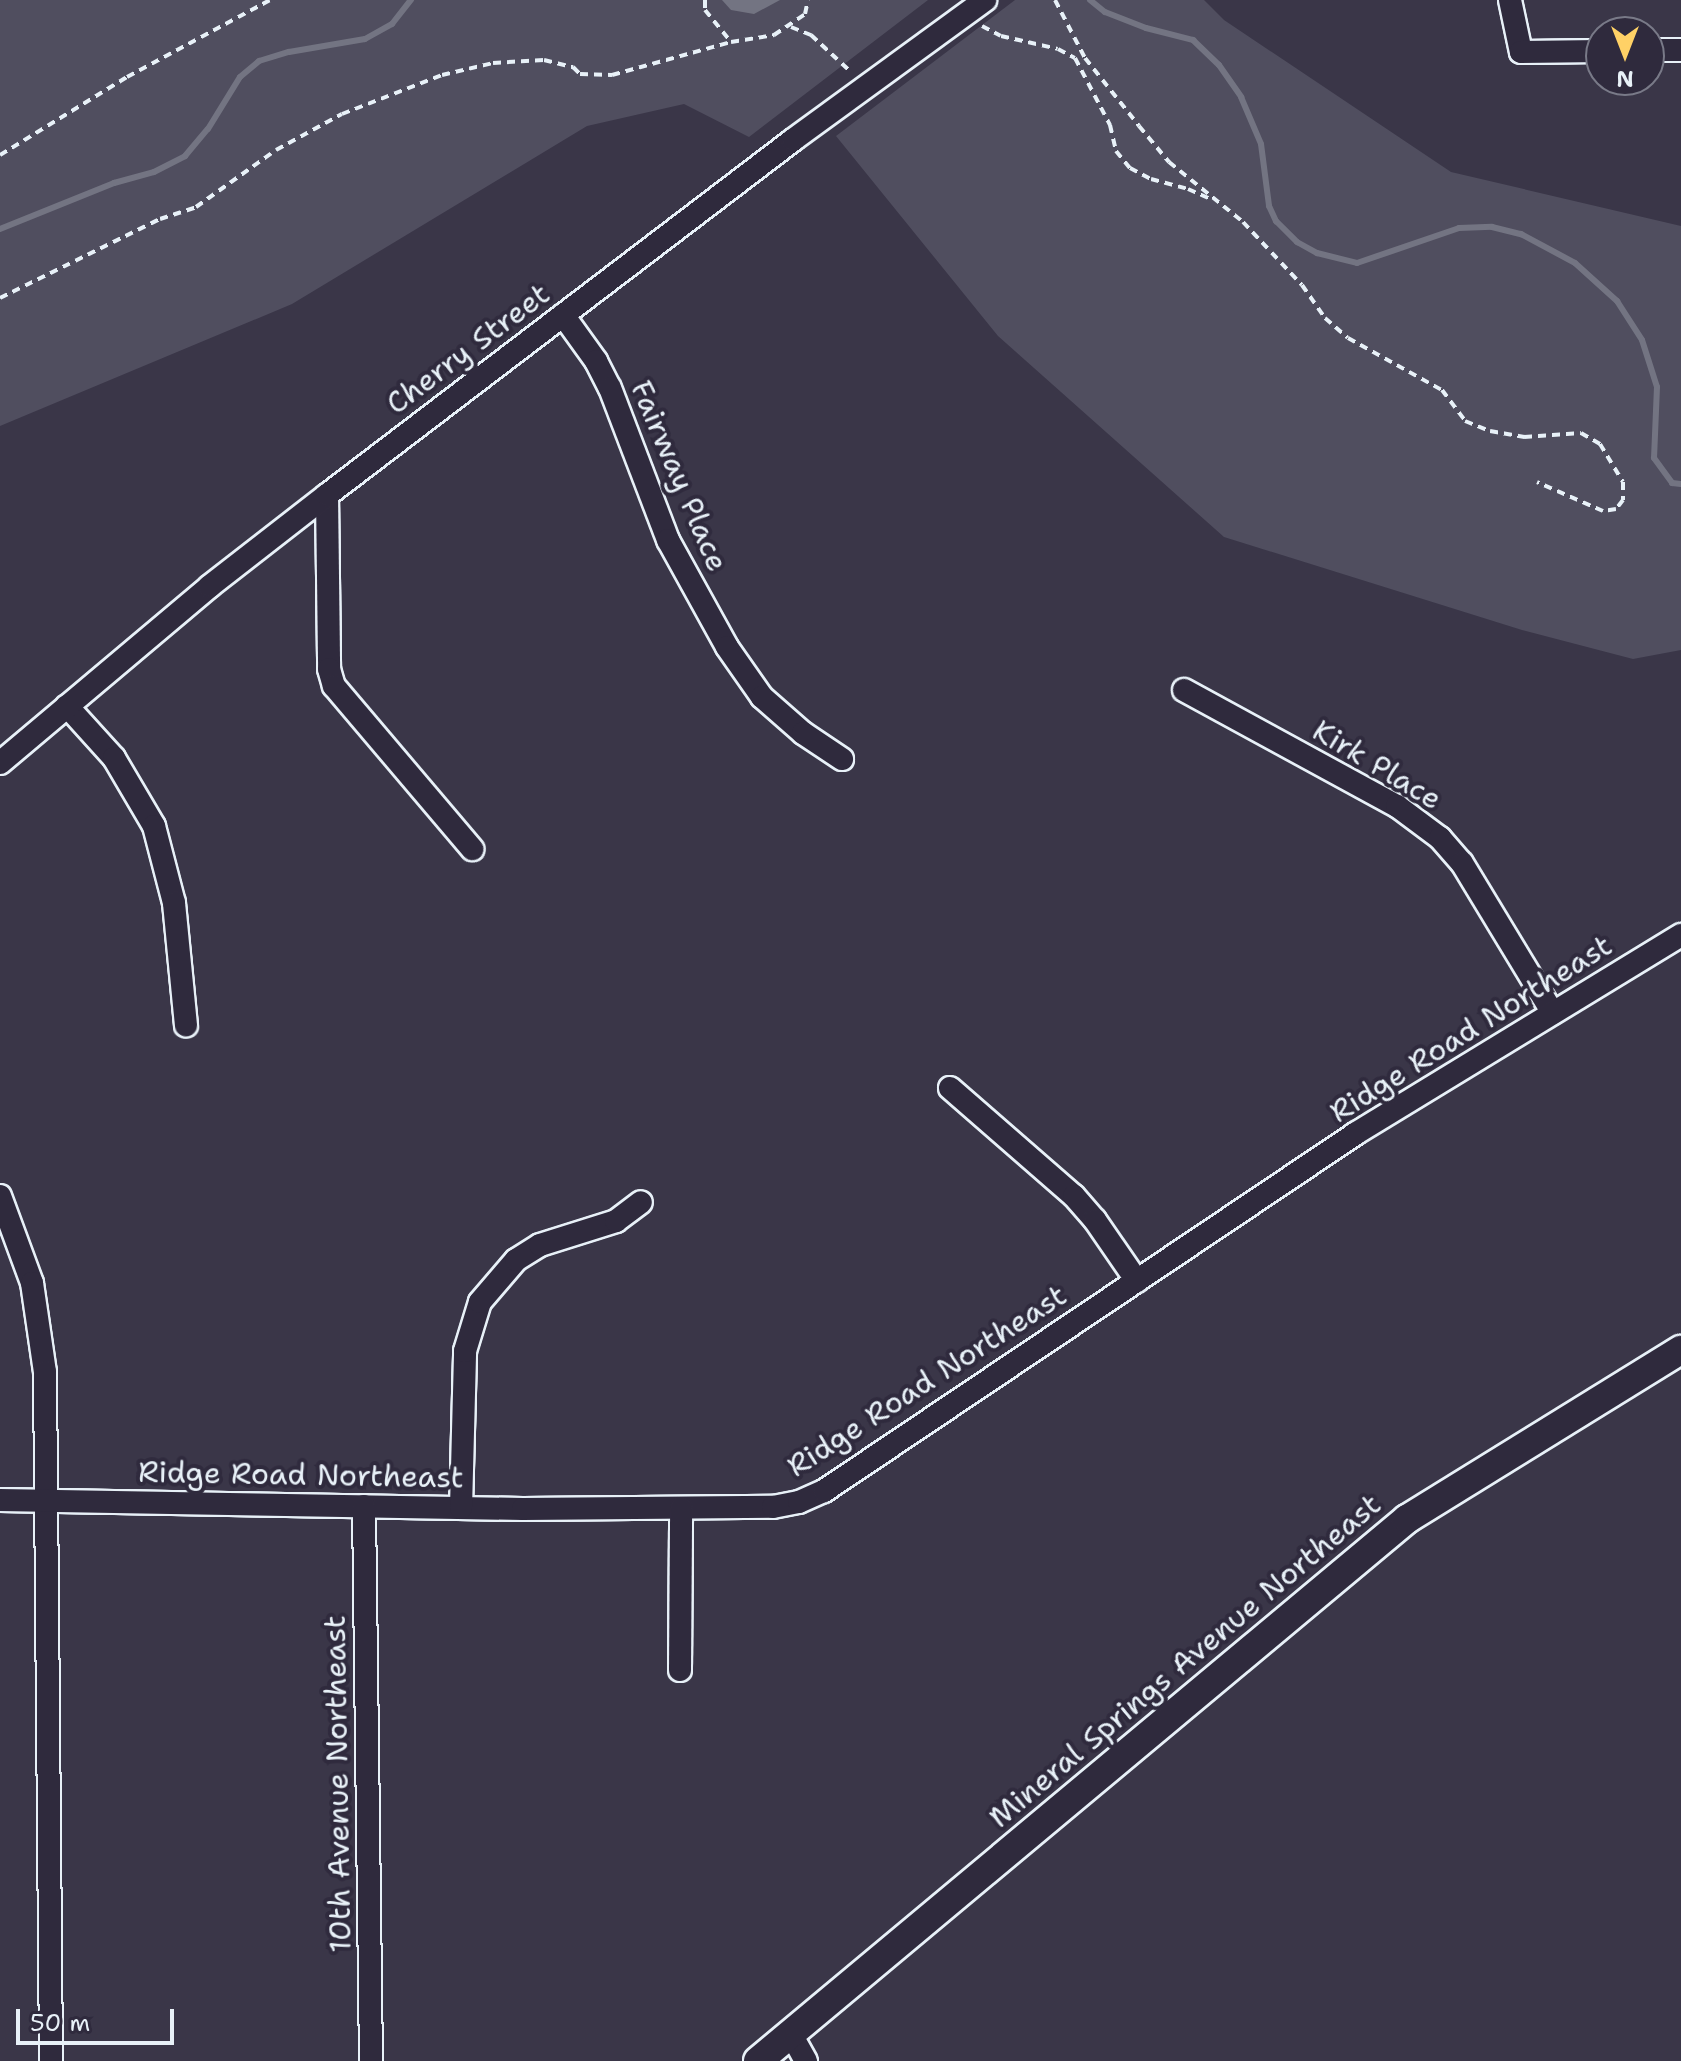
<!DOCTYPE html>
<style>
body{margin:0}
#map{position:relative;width:1681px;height:2061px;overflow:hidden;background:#3a3648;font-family:"Shantell Sans",sans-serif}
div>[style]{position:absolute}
.green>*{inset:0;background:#504e5f}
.water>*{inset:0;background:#737482}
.stream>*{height:6px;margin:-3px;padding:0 3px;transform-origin:3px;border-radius:3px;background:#737482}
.path>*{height:4px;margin-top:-2px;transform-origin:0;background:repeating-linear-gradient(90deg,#e8f1f8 0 8px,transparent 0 14px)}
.roads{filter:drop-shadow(2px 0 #e8f1f8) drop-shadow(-2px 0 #e8f1f8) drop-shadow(0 2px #e8f1f8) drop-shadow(0 -2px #e8f1f8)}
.minor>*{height:22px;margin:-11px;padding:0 11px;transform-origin:11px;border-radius:11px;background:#2f2a3d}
.major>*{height:28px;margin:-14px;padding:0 14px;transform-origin:14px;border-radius:14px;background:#2f2a3d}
span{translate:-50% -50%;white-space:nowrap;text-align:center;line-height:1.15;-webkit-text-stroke:8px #2f2a3d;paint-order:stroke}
.street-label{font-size:30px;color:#e8f1f8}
.north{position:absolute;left:1585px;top:16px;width:80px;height:80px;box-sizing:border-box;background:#2f2a3d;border:2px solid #797a88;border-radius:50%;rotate:180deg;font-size:22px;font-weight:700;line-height:32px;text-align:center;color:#e8f1f8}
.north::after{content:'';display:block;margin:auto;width:28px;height:36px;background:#ffd166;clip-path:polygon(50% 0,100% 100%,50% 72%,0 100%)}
.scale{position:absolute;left:16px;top:2009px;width:158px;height:36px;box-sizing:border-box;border:4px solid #e8f1f8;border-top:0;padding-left:10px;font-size:24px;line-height:28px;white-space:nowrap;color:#e8f1f8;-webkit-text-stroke:6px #2f2a3d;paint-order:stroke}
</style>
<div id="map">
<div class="green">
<div style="clip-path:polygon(0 0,928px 0,749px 137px,684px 104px,587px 126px,292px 304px,0 426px)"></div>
<div style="clip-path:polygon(1015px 0,1204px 0,1224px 20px,1451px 172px,1681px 226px,1681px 650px,1633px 659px,1522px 630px,1224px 537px,998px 336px,836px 136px)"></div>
</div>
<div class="water">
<div style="clip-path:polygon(722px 0,780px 0,754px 14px,731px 10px)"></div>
</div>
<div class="stream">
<div style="left:1090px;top:0;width:19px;rotate:39deg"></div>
<div style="left:1105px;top:12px;width:44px;rotate:21.3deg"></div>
<div style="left:1146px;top:28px;width:49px;rotate:14.3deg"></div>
<div style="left:1193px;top:40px;width:36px;rotate:44deg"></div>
<div style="left:1219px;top:65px;width:39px;rotate:55deg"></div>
<div style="left:1241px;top:97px;width:51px;rotate:66.9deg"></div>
<div style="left:1261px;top:144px;width:63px;rotate:82.6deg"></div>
<div style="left:1269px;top:206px;width:17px;rotate:65deg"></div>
<div style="left:1276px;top:221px;width:30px;rotate:45deg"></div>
<div style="left:1297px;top:242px;width:23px;rotate:29deg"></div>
<div style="left:1317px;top:253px;width:41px;rotate:14deg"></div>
<div style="left:1357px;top:263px;width:108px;rotate:-18.9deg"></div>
<div style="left:1459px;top:228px;width:33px;rotate:-2deg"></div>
<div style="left:1492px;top:227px;width:30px;rotate:14deg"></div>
<div style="left:1521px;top:234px;width:61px;rotate:28.2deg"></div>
<div style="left:1575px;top:263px;width:57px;rotate:42.1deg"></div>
<div style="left:1617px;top:301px;width:46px;rotate:57.3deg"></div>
<div style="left:1642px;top:340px;width:49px;rotate:72.3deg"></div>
<div style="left:1657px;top:387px;width:71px;rotate:92.4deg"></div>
<div style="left:1654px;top:458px;width:31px;rotate:54deg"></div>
<div style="left:1672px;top:483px;width:9px;rotate:6deg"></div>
<div style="left:0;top:229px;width:123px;rotate:-22deg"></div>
<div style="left:114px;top:183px;width:41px;rotate:-15.4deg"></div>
<div style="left:154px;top:172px;width:35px;rotate:-27deg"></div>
<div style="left:185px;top:156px;width:35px;rotate:-50deg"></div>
<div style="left:208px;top:129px;width:61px;rotate:-58.4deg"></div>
<div style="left:240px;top:77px;width:25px;rotate:-40deg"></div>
<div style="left:259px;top:61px;width:31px;rotate:-17deg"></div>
<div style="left:289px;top:52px;width:77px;rotate:-9.7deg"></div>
<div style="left:365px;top:39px;width:31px;rotate:-29deg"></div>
<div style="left:392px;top:24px;width:31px;rotate:-52deg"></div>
</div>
<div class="path">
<div style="left:705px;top:0;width:10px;rotate:90deg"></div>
<div style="left:705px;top:10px;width:41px;rotate:50.9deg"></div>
<div style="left:1055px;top:0;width:65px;rotate:62.7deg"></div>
<div style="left:1085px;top:58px;width:87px;rotate:51.5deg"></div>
<div style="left:1139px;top:126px;width:47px;rotate:50.2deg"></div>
<div style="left:1169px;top:162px;width:95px;rotate:39deg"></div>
<div style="left:1243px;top:222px;width:86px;rotate:46.9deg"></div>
<div style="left:1302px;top:285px;width:40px;rotate:55.1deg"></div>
<div style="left:1325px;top:318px;width:30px;rotate:41deg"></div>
<div style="left:1348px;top:338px;width:107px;rotate:29deg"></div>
<div style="left:1442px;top:390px;width:39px;rotate:53deg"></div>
<div style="left:1465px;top:421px;width:27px;rotate:22deg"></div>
<div style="left:1490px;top:431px;width:35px;rotate:10deg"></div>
<div style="left:1524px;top:437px;width:57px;rotate:-4deg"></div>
<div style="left:1581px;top:433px;width:22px;rotate:30deg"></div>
<div style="left:1600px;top:444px;width:44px;rotate:58.8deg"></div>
<div style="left:1623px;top:482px;width:18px;rotate:90deg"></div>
<div style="left:1623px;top:500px;width:11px;rotate:128deg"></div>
<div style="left:1616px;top:509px;width:13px;rotate:171deg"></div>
<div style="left:1603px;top:511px;width:72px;rotate:-156.3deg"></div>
<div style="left:982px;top:26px;width:21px;rotate:28deg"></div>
<div style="left:1001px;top:36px;width:58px;rotate:12.8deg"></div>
<div style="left:1058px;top:49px;width:19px;rotate:28deg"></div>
<div style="left:1075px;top:58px;width:76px;rotate:62.4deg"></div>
<div style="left:1110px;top:125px;width:27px;rotate:77deg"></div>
<div style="left:1116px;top:151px;width:22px;rotate:51deg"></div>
<div style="left:1130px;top:168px;width:24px;rotate:28deg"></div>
<div style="left:1151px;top:179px;width:38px;rotate:15deg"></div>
<div style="left:1188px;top:189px;width:24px;rotate:24deg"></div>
<div style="left:791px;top:27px;width:22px;rotate:22deg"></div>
<div style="left:811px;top:35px;width:56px;rotate:42.8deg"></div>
<div style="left:0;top:155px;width:149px;rotate:-31.6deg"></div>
<div style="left:127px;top:77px;width:162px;rotate:-28.3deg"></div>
<div style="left:0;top:298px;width:178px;rotate:-26.3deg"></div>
<div style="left:160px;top:219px;width:38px;rotate:-18deg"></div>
<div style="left:196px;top:207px;width:98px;rotate:-35.5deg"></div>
<div style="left:276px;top:150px;width:75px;rotate:-28.6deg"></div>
<div style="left:342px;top:114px;width:107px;rotate:-21.3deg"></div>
<div style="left:442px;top:75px;width:52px;rotate:-13.2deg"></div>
<div style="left:493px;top:63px;width:51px;rotate:-3.4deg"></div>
<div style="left:544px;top:60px;width:30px;rotate:14deg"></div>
<div style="left:573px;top:67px;width:10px;rotate:45deg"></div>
<div style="left:580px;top:74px;width:32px;rotate:2deg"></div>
<div style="left:612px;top:75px;width:123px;rotate:-15.5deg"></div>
<div style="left:731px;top:42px;width:44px;rotate:-9.2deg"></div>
<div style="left:774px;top:35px;width:37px;rotate:-34deg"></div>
<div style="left:805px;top:14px;width:14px;rotate:-78deg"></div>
</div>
<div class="roads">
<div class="minor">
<div style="left:1510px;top:0;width:53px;rotate:78.1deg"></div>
<div style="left:1521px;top:52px;width:80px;rotate:-0.7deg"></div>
<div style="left:1649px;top:50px;width:32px"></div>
<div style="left:563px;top:315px;width:57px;rotate:54.3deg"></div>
<div style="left:596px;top:361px;width:30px;rotate:63deg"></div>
<div style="left:610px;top:388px;width:163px;rotate:69.1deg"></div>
<div style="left:668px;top:540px;width:122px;rotate:61.1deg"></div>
<div style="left:727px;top:647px;width:61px;rotate:55deg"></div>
<div style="left:762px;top:697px;width:55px;rotate:41.3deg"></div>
<div style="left:803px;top:733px;width:47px;rotate:33.7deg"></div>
<div style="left:327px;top:495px;width:174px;rotate:89.3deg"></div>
<div style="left:329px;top:669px;width:18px;rotate:74deg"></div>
<div style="left:334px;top:686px;width:214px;rotate:49.7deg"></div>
<div style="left:1184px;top:690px;width:243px;rotate:28.6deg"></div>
<div style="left:1397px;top:806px;width:54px;rotate:36.7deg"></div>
<div style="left:1440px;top:838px;width:33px;rotate:49deg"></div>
<div style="left:1462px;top:863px;width:175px;rotate:58.8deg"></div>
<div style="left:67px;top:706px;width:70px;rotate:47.9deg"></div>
<div style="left:114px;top:758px;width:79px;rotate:59.5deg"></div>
<div style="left:154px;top:826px;width:80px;rotate:75.4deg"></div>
<div style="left:174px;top:903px;width:123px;rotate:84.4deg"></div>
<div style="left:0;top:763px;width:275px;rotate:-40.1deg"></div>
<div style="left:210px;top:586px;width:148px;rotate:-37.9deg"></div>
<div style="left:327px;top:495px;width:586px;rotate:-37.3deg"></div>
<div style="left:793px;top:140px;width:238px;rotate:-36.1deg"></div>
<div style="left:950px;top:1088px;width:164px;rotate:41.1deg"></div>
<div style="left:1074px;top:1196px;width:32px;rotate:49deg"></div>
<div style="left:1095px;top:1220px;width:74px;rotate:55.5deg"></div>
<div style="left:0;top:1196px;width:93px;rotate:69.8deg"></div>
<div style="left:32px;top:1283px;width:90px;rotate:81.7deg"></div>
<div style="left:45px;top:1372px;width:689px;rotate:89.5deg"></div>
<div style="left:0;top:1500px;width:523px;rotate:0.99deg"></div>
<div style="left:523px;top:1509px;width:250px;rotate:-0.5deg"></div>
<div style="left:773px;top:1507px;width:26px;rotate:-11deg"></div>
<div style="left:799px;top:1502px;width:27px;rotate:-24deg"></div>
<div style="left:824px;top:1491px;width:640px;rotate:-33.91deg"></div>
<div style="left:1355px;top:1134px;width:382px;rotate:-31.4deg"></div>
<div style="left:364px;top:1506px;width:555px;rotate:89.28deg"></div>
<div style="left:461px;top:1508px;width:157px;rotate:-88.5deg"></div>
<div style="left:465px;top:1351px;width:51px;rotate:-73deg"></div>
<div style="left:480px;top:1302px;width:55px;rotate:-49.4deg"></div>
<div style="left:516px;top:1260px;width:28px;rotate:-32deg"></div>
<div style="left:540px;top:1245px;width:80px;rotate:-17.5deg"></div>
<div style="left:616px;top:1221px;width:31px;rotate:-37deg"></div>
<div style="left:680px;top:1670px;width:162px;rotate:-89.6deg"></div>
<div style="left:791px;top:2034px;width:31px;rotate:61deg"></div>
</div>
<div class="major">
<div style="left:758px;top:2061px;width:846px;rotate:-39.87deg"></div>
<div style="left:1407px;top:1519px;width:322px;rotate:-31.7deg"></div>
</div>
</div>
<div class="street-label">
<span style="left:468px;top:349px;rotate:-37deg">Cherry Street</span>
<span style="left:679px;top:476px;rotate:67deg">Fairway Place</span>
<span style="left:1377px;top:765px;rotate:31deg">Kirk Place</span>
<span style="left:1471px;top:1029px;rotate:-32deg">Ridge Road Northeast</span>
<span style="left:927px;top:1381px;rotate:-33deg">Ridge Road Northeast</span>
<span style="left:301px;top:1475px;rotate:1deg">Ridge Road Northeast</span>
<span style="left:1185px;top:1661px;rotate:-40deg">Mineral Springs Avenue Northeast</span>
<span style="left:338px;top:1784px;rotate:-91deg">10th Avenue Northeast</span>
</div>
<div class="north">N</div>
<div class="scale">50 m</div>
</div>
